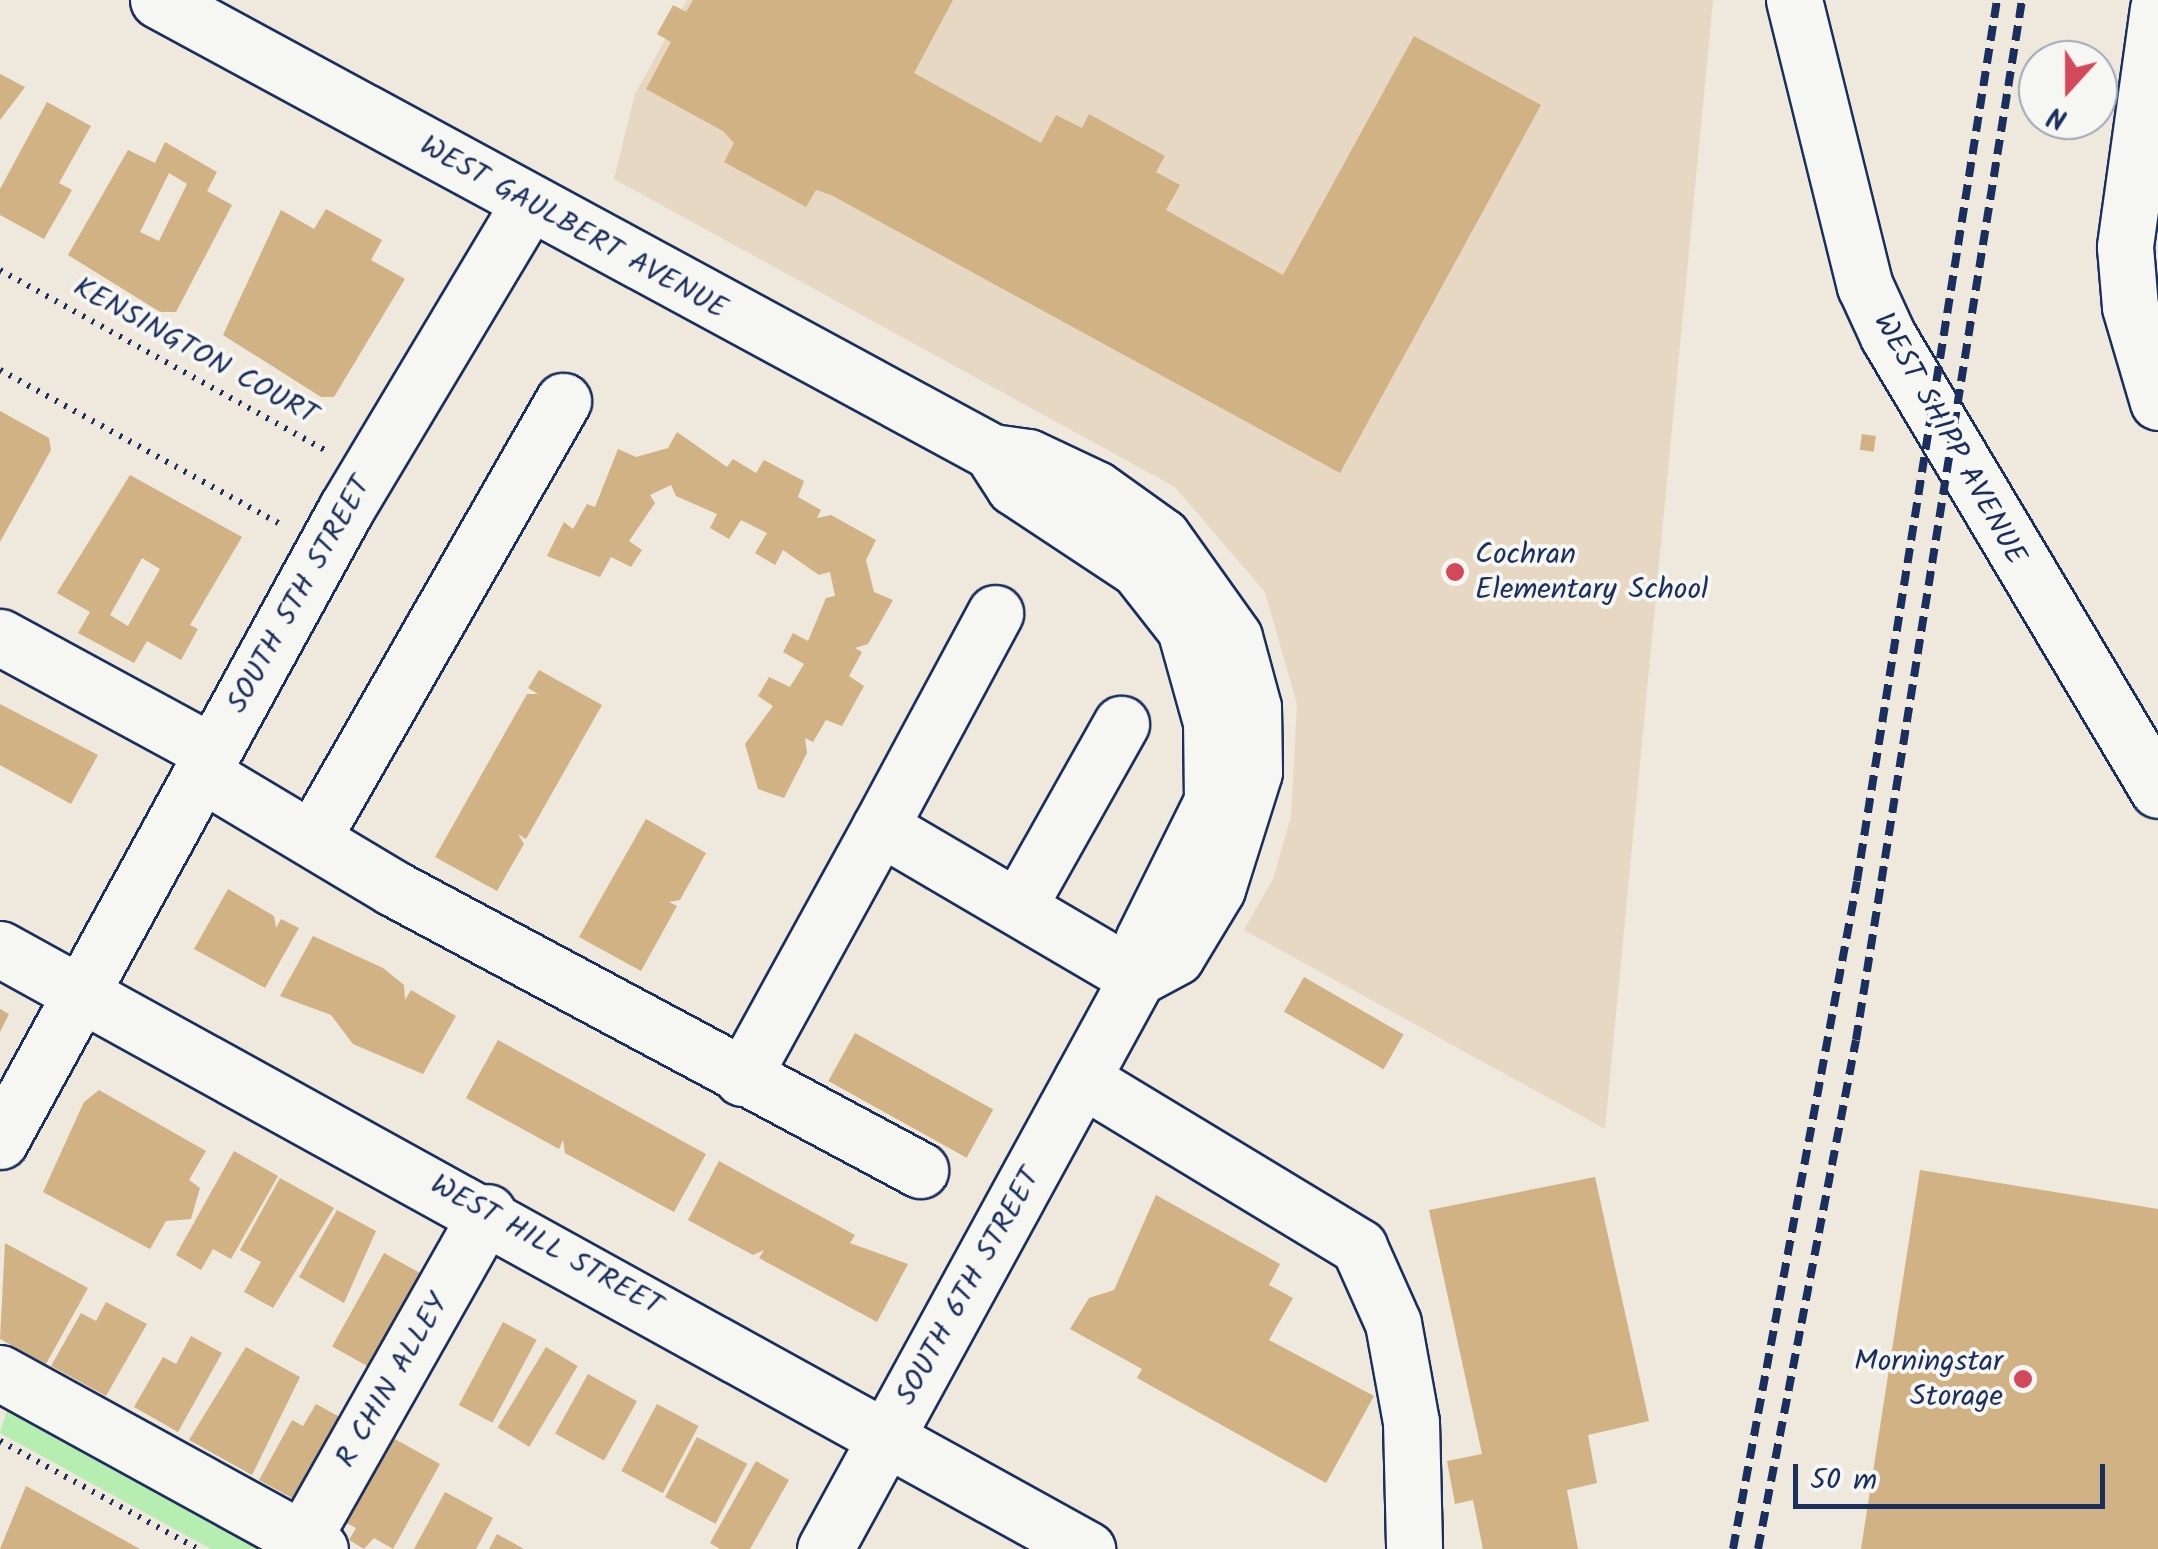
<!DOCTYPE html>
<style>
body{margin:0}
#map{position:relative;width:2158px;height:1549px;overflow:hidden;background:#efe8dc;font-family:Kalam,sans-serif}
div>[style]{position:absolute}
.built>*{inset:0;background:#e6d8c2}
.green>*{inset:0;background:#b6edb0}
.building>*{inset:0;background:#d1b285;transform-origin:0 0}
.path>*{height:6px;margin-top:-3px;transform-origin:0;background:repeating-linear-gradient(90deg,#1b2f5e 0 2.5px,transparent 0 10.5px)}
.roads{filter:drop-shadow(2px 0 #1b2f5e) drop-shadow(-2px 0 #1b2f5e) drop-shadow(0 2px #1b2f5e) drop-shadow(0 -2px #1b2f5e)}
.minor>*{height:55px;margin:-27.5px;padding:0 27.5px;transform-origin:27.5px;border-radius:27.5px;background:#f6f6f2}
.rail>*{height:8px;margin-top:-4px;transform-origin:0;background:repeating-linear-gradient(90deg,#1b2f5e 0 15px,transparent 0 23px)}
.dots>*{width:28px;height:28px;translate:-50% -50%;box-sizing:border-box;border:5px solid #f6f6f2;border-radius:50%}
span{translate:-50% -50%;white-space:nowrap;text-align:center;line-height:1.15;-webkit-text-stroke:8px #f6f6f2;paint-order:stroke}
.street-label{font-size:30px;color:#1b2f5e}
.poi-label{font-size:30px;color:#1b2f5e}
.left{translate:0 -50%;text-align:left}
.right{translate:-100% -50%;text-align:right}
.north{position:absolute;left:2018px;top:40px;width:100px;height:100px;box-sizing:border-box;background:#f6f6f2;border:2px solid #9ea6b7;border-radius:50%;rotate:201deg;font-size:28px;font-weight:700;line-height:40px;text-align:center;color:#1b2f5e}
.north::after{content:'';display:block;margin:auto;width:35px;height:45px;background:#d1495b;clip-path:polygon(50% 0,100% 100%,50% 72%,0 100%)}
.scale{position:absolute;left:1793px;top:1464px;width:312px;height:45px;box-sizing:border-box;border:5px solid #1b2f5e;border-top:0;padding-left:12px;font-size:30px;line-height:35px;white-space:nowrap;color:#1b2f5e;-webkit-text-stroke:8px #f6f6f2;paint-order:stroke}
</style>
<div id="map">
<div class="built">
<div style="clip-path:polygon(687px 0,1713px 0,1605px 1129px,1244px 930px,1273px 879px,1291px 817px,1297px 704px,1265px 592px,1175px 487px,614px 179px,635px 94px)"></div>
</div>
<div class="green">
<div style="clip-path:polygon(14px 1387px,277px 1549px,211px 1549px,0 1433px)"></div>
</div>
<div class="building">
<div style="clip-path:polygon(693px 0,953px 0,914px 73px,1041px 143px,1056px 115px,1082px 128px,1089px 114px,1165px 156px,1156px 172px,1180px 185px,1166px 210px,1283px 275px,1414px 36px,1541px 105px,1340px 473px,831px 195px,816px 190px,806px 207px,724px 162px,734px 143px,723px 131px,646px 89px,671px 42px,657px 34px,673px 5px,686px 12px)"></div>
<div style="clip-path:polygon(0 74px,25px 87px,0 120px)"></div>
<div style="clip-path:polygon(47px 102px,91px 126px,59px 183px,72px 190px,44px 239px,0 215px,0 189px)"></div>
<div style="clip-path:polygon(evenodd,165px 142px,217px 172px,207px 191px,232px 205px,176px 312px,160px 312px,68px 255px,128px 150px,155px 163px,165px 142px,169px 173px,187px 184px,159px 241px,140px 232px,169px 173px)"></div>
<div style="clip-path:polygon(326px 209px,382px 240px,371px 260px,405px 279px,334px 397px,321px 397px,223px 335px,281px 210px,314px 229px)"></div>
<div style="clip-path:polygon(0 411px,49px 438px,51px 450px,0 542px)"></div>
<div style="clip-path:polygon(677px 432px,727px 467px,733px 459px,756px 473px,764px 460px,804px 481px,798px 497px,821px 510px,817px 518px,831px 515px,876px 540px,866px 560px,874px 592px,893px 600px,868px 644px,855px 648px,862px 652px,849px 676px,864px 686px,842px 726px,826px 720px,813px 742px,805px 738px,807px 753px,784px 798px,758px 789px,745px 744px,773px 706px,758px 696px,769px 677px,790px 687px,804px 664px,783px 652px,793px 633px,808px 641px,826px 598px,835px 596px,830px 572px,819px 575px,783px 550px,775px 565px,755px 553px,767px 533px,741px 520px,729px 539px,710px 528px,717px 514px,676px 496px,671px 485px,650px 495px,655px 503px,629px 541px,642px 550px,631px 567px,611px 557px,600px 577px,547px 556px,564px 522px,573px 529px,587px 504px,595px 507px,618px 449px,636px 457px,668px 448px)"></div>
<div style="left:1862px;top:434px;width:14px;height:16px;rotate:8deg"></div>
<div style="clip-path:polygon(evenodd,130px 475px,242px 537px,190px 625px,198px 629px,181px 660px,147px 641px,134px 663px,78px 633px,90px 612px,57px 593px,130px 475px,142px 558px,160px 569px,128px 626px,110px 615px,142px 558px)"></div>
<div style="clip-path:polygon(539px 670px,602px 705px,526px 839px,518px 834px,524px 844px,497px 891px,435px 857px,527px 694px,538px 694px,528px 688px)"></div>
<div style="clip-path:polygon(0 704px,98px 755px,71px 804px,0 765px)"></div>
<div style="clip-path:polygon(646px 819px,706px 853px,680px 900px,669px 902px,677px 906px,641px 971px,579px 937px)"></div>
<div style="clip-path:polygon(228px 889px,274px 916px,276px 928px,281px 919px,299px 928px,265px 988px,194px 949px)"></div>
<div style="clip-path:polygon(313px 936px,383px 968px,404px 985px,405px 1000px,411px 990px,456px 1016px,423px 1074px,353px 1044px,331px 1015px,280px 996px)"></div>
<div style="left:1304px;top:977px;width:115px;height:40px;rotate:30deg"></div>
<div style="clip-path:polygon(0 1009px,9px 1014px,0 1032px)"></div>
<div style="left:855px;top:1033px;width:158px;height:55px;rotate:29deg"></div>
<div style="clip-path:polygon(498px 1040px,706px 1154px,674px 1212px,565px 1153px,563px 1140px,559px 1149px,466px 1098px)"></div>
<div style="clip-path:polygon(99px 1090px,206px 1151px,189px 1180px,200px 1188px,191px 1219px,166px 1221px,150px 1249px,43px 1192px,84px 1102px)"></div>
<div style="clip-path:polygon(234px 1151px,278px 1176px,231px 1259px,213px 1249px,201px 1270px,176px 1255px)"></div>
<div style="clip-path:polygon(719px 1161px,855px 1235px,850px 1243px,908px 1264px,877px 1322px,759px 1258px,764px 1250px,753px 1255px,688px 1220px)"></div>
<div style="clip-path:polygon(1920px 1170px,2158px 1209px,2158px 1549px,1861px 1549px)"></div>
<div style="clip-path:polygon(1595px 1177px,1649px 1421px,1588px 1435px,1597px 1483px,1567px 1490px,1578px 1549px,1483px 1549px,1473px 1500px,1455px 1504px,1447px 1461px,1482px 1454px,1429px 1210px)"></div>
<div style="clip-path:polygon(280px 1178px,334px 1208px,273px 1308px,244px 1292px,261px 1262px,240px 1250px)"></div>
<div style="clip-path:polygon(1156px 1195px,1280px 1264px,1269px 1285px,1293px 1298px,1269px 1340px,1374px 1396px,1326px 1483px,1137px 1378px,1142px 1369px,1070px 1329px,1089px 1298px,1114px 1290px)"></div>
<div style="clip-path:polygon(337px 1210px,376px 1231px,344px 1303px,299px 1277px)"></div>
<div style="clip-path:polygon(5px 1243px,88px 1288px,46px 1364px,0 1339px)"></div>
<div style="left:384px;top:1253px;width:48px;height:107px;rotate:29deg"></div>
<div style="clip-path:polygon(106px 1302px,147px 1324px,106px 1396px,51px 1366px,81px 1313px,96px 1321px)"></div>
<div style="left:503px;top:1322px;width:38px;height:94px;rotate:28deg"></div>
<div style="clip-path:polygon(191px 1336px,222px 1353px,178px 1432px,134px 1407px,163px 1357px,176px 1364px)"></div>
<div style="clip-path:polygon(246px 1347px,300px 1377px,252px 1475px,189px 1440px)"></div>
<div style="left:546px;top:1347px;width:37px;height:94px;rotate:31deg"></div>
<div style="left:588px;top:1374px;width:56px;height:68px;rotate:29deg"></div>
<div style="clip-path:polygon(316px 1404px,347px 1421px,301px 1503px,259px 1480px,292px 1420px,303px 1426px)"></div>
<div style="left:657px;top:1404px;width:47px;height:76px;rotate:28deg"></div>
<div style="clip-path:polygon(382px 1432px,440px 1464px,393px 1549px,374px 1538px,364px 1549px,349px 1540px,356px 1528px,335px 1517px)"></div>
<div style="left:697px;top:1437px;width:57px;height:68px;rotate:28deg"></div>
<div style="clip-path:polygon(756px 1461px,789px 1480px,750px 1549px,720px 1549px,710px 1543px)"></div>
<div style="clip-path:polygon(26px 1486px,140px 1549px,0 1549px)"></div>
<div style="clip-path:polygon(445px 1492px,493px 1518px,476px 1549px,414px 1549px)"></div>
<div style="clip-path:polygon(497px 1534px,524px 1549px,489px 1549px)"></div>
</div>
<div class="path">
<div style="left:0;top:270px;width:374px;rotate:29deg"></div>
<div style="left:0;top:370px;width:324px;rotate:28.8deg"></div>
<div style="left:0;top:1441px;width:226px;rotate:28.6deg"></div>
</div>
<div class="roads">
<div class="minor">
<div style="left:158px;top:0;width:949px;rotate:28.46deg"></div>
<div style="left:992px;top:452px;width:36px;rotate:8deg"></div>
<div style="left:1028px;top:457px;width:75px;rotate:25.2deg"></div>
<div style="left:1096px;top:489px;width:81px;rotate:35.5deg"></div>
<div style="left:1162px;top:536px;width:124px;rotate:54.5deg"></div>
<div style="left:1234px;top:637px;width:73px;rotate:74.8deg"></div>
<div style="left:1253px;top:707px;width:65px;rotate:89.1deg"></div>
<div style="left:1254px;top:772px;width:123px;rotate:107.5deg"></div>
<div style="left:1217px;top:889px;width:79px;rotate:121.1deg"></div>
<div style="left:1176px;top:957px;width:44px;rotate:151.7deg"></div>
<div style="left:1794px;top:0;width:295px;rotate:76.1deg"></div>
<div style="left:1865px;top:286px;width:55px;rotate:65.3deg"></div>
<div style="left:1888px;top:336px;width:528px;rotate:59.26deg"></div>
<div style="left:2158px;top:8px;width:241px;rotate:97.9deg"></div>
<div style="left:2125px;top:247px;width:60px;rotate:85.2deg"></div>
<div style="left:2130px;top:307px;width:99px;rotate:73.6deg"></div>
<div style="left:0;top:637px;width:241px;rotate:28.5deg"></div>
<div style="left:201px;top:773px;width:224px;rotate:30.9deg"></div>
<div style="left:393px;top:888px;width:598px;rotate:28.15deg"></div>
<div style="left:880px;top:827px;width:243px;rotate:-61.7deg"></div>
<div style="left:312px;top:839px;width:505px;rotate:-60.18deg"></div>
<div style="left:1019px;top:905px;width:208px;rotate:-60.6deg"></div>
<div style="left:0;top:949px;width:1242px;rotate:28.9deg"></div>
<div style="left:742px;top:1078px;width:286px;rotate:-61.2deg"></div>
<div style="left:880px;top:827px;width:298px;rotate:30.4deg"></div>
<div style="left:1082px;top:1079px;width:324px;rotate:31.2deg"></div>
<div style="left:1359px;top:1247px;width:83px;rotate:65.9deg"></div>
<div style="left:1393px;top:1323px;width:101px;rotate:79.7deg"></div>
<div style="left:1411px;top:1422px;width:127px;rotate:88.6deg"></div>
<div style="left:0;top:1141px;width:721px;rotate:-61.3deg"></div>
<div style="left:346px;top:509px;width:357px;rotate:-59.1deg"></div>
<div style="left:0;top:1373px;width:365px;rotate:28.8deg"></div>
<div style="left:297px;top:1549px;width:387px;rotate:-60.5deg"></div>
<div style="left:825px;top:1549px;width:651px;rotate:-61.35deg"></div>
<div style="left:1137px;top:978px;width:38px;rotate:-81deg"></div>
<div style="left:1143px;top:940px;width:155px;rotate:-63.6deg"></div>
<div style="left:1212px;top:801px;width:79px;rotate:-90.7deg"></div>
<div style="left:1211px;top:722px;width:97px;rotate:-105.6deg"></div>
<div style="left:1185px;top:629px;width:76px;rotate:-128.1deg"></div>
<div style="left:1138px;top:569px;width:149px;rotate:-146.5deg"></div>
<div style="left:1014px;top:487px;width:33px;rotate:-123deg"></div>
</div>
</div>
<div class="rail">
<div style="left:1733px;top:1549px;width:679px;rotate:-79.48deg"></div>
<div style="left:1857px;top:881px;width:892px;rotate:-80.97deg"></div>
<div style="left:1758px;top:1549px;width:518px;rotate:-79.1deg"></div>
<div style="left:1856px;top:1040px;width:1053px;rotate:-80.93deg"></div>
</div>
<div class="dots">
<div style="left:1455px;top:572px;background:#d1495b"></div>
<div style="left:2023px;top:1379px;background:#d1495b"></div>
</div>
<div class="street-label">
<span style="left:573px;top:228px;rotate:29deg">WEST GAULBERT AVENUE</span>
<span style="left:195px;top:352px;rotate:29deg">KENSINGTON COURT</span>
<span style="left:1949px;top:439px;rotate:61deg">WEST SHIPP AVENUE</span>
<span style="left:300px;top:595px;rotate:-61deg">SOUTH 5TH STREET</span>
<span style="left:546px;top:1246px;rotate:29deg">WEST HILL STREET</span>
<span style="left:969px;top:1287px;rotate:-61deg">SOUTH 6TH STREET</span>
<span style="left:393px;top:1381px;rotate:-60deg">R CHIN ALLEY</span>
</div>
<div class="poi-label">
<span class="left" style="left:1475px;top:572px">Cochran<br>Elementary School</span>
<span class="right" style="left:2003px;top:1379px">Morningstar<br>Storage</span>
</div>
<div class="north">N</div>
<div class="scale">50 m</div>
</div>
